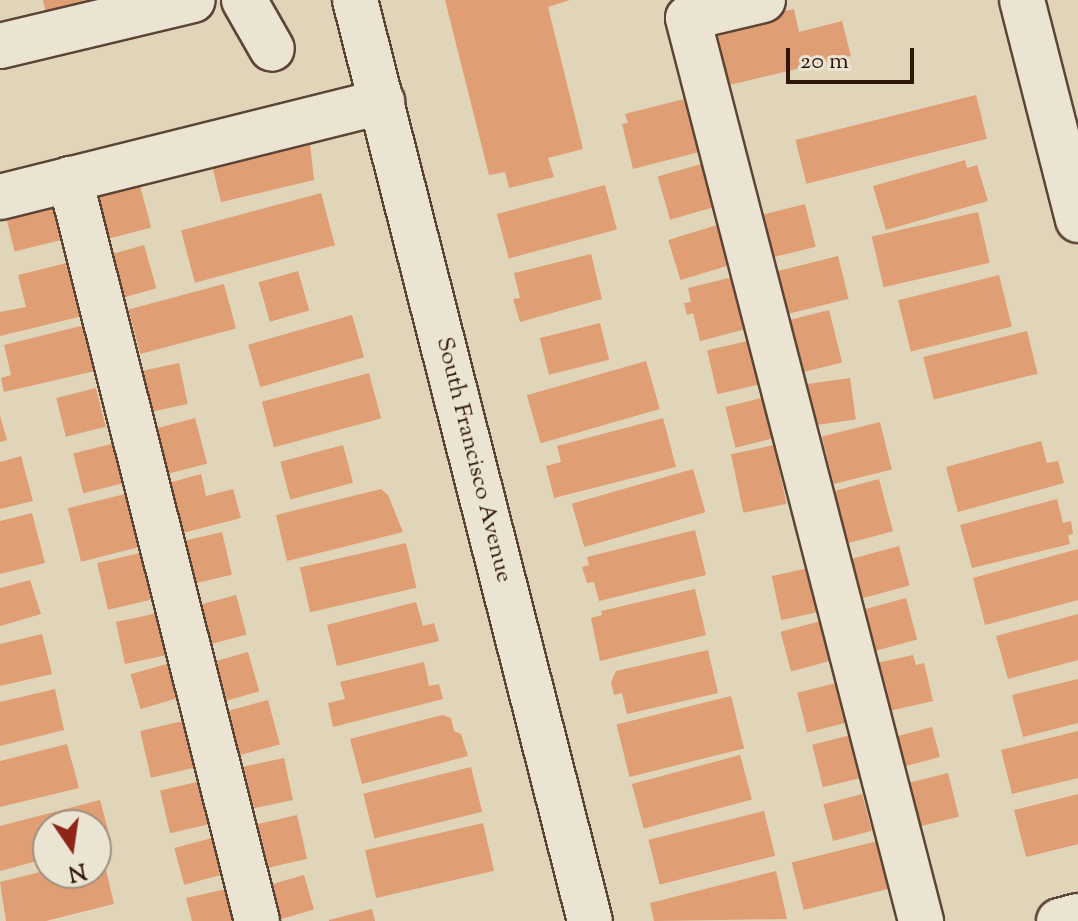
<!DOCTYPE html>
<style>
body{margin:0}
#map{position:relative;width:1078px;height:921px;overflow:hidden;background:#e0d5b9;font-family:"Sorts Mill Goudy",serif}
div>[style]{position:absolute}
.building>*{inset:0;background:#e09e74;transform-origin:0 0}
.roads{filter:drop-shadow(2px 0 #5c4536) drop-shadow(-2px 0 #5c4536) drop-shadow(0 2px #5c4536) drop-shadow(0 -2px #5c4536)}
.minor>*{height:44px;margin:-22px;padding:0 22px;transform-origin:22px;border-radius:22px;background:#ebe4d2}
span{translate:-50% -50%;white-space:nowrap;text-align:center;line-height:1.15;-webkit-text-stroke:7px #ebe4d2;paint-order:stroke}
.street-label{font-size:24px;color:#30150a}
.north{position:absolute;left:32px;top:809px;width:80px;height:80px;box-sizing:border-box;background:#ebe4d2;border:2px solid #a09182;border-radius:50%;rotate:167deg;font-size:22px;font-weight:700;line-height:32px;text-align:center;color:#30150a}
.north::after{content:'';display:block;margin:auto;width:28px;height:36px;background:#8f2418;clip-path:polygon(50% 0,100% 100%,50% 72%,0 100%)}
.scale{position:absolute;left:786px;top:48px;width:128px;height:36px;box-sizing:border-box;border:4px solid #30150a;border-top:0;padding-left:10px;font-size:24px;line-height:28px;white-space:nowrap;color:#30150a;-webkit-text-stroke:6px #ebe4d2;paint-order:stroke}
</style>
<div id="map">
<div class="building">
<div style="clip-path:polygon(43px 0,133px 0,48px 22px)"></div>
<div style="clip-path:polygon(445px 0,570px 0,548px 7px,583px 149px,548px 158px,554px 177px,509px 188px,505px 172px,489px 175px)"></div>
<div style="clip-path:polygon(794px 9px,799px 32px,842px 21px,851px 56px,725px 86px,711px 28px)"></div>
<div style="left:976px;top:95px;width:45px;height:186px;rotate:76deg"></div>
<div style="clip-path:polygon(692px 97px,697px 117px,690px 119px,699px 152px,633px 169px,622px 124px,628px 123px,625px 114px)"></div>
<div style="clip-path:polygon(304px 138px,310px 143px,314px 180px,221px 202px,211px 161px)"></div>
<div style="clip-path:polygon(965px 160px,967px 168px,977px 165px,988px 201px,886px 230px,873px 186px)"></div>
<div style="left:701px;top:164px;width:45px;height:45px;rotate:74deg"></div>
<div style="left:139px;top:182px;width:47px;height:53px;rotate:75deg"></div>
<div style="left:605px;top:185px;width:46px;height:112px;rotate:75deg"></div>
<div style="left:321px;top:193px;width:54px;height:145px;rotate:75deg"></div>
<div style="left:52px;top:199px;width:42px;height:49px;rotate:76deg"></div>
<div style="left:805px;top:204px;width:44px;height:44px;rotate:76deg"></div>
<div style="left:978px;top:212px;width:52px;height:109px;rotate:77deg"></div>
<div style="left:717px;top:225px;width:42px;height:51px;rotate:73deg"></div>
<div style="left:144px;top:245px;width:45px;height:42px;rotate:74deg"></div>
<div style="clip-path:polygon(591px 254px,602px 299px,520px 322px,513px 299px,520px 298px,514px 273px)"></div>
<div style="left:838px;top:256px;width:44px;height:63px;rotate:76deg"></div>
<div style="clip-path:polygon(70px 262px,83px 316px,0 336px,0 312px,26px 307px,18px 275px)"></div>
<div style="left:298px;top:271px;width:41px;height:41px;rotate:74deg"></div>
<div style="left:999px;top:275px;width:53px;height:104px;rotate:76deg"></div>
<div style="clip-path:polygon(737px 276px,750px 328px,700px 341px,693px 313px,687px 315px,684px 303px,691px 302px,688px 288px)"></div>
<div style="left:224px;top:284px;width:46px;height:99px;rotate:75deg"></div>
<div style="left:829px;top:310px;width:54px;height:43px;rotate:76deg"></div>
<div style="left:352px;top:315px;width:44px;height:108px;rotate:74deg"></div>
<div style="left:600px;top:323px;width:38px;height:62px;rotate:76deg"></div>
<div style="clip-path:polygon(85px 325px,95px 371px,4px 392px,1px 378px,11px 375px,4px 345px)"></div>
<div style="left:1027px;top:331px;width:44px;height:107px;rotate:76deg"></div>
<div style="left:752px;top:340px;width:45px;height:46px;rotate:77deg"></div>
<div style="left:646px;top:361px;width:50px;height:124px;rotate:74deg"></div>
<div style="left:179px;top:363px;width:42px;height:47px;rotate:78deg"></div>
<div style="left:369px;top:373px;width:47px;height:111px;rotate:75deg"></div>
<div style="left:850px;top:378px;width:42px;height:45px;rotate:82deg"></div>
<div style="left:96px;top:388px;width:40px;height:41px;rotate:76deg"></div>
<div style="left:765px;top:397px;width:42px;height:41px;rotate:76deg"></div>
<div style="clip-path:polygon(0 416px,7px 440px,0 442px)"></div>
<div style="left:195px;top:418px;width:47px;height:49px;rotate:75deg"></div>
<div style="clip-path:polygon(663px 418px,676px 467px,554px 498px,546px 466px,561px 462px,557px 446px)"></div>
<div style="left:880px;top:422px;width:49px;height:60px;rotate:76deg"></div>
<div style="clip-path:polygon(1041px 441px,1047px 463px,1058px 461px,1064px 483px,958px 512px,946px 467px)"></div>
<div style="left:115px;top:443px;width:41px;height:43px;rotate:76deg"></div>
<div style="left:343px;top:445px;width:39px;height:65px;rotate:75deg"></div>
<div style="left:774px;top:445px;width:60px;height:44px;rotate:78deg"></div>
<div style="clip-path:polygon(21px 456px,33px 501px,0 509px,0 462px)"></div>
<div style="left:693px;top:469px;width:45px;height:126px;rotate:74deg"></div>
<div style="clip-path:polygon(201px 474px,206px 496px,233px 489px,241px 518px,175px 535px,161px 485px)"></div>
<div style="left:879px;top:479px;width:54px;height:50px;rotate:75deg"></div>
<div style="clip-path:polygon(381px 489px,388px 495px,403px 532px,287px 561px,276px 515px)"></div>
<div style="left:125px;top:494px;width:55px;height:59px;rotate:76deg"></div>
<div style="clip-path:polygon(1057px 499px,1063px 523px,1071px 521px,1073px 534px,1068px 535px,1070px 544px,972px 568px,960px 525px)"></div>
<div style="clip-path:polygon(32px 513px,45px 563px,0 574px,0 521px)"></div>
<div style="clip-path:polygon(695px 530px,706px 575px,599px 601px,594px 582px,587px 583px,582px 567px,589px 565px,587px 557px)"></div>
<div style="left:222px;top:532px;width:44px;height:44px;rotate:77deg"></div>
<div style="left:406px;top:543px;width:46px;height:109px;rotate:77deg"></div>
<div style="left:899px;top:546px;width:41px;height:50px;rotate:75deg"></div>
<div style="clip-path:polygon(1078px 549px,1078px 600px,985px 625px,973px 578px)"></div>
<div style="left:140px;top:553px;width:48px;height:44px;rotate:77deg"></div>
<div style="left:809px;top:568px;width:45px;height:38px;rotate:78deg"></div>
<div style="clip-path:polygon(30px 580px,41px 614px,0 626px,0 588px)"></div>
<div style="clip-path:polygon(695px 589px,706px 635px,600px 661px,591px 618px,602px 615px,601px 611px)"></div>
<div style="left:236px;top:595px;width:41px;height:44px;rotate:75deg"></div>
<div style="left:906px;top:598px;width:43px;height:43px;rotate:75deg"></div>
<div style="clip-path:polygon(416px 602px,423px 626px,434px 623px,439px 641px,337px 666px,327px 625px)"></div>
<div style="left:158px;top:613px;width:43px;height:43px;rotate:78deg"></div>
<div style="clip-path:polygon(1078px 614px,1078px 660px,1008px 679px,996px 636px)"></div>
<div style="left:821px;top:621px;width:41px;height:42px;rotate:75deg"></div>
<div style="clip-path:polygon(42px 634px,52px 674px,0 686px,0 644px)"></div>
<div style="clip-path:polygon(708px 650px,718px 693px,627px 714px,622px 693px,614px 695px,611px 682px,616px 671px)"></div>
<div style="left:248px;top:652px;width:41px;height:42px;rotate:74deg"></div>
<div style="clip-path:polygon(913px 655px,916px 665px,924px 663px,933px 701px,889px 711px,877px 663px)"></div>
<div style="clip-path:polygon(424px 662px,429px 686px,439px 684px,443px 699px,333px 727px,328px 703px,345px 699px,340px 682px)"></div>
<div style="left:170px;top:663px;width:36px;height:41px;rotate:74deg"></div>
<div style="clip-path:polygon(1078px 679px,1078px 723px,1023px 737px,1012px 695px)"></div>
<div style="left:836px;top:683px;width:41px;height:40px;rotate:76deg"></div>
<div style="clip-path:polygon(55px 689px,64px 730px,0 746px,0 702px)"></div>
<div style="left:731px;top:696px;width:54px;height:118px;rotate:76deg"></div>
<div style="left:268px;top:700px;width:46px;height:48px;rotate:75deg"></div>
<div style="clip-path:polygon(442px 715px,451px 718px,454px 731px,461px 734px,468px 756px,362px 784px,350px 739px)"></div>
<div style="left:183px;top:721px;width:48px;height:44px;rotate:77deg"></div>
<div style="left:932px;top:727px;width:31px;height:38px;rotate:75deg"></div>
<div style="clip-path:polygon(1078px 731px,1078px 778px,1012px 794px,1001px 750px)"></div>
<div style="left:851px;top:735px;width:44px;height:40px;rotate:76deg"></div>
<div style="clip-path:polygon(67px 744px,79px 788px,0 807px,0 761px)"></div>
<div style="left:740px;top:755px;width:46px;height:112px;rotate:75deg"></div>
<div style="left:284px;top:758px;width:43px;height:47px;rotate:78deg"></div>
<div style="left:471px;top:767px;width:46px;height:111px;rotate:76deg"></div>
<div style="left:948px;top:773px;width:45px;height:43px;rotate:76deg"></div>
<div style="left:201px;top:781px;width:44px;height:42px;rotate:77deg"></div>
<div style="left:862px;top:794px;width:38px;height:40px;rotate:75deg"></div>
<div style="clip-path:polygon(1078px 794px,1078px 844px,1026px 857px,1014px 810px)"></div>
<div style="clip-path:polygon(100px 800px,111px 841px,96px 845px,96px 825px,48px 825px,48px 858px,0 871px,0 826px)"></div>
<div style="left:764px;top:811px;width:46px;height:119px;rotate:76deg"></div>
<div style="left:297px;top:815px;width:45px;height:46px;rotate:77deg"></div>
<div style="left:483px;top:823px;width:49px;height:121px;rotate:77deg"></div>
<div style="left:212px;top:838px;width:38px;height:39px;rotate:75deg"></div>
<div style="left:882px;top:840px;width:49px;height:93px;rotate:76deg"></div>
<div style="clip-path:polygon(103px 857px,114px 904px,46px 921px,6px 921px,0 882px,48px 870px,96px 873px,96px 858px)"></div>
<div style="clip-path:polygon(776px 871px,787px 919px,654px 921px,650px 903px)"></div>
<div style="left:304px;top:875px;width:36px;height:40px;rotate:74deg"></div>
<div style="clip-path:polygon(226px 889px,234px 921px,192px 921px,186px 898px)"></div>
<div style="clip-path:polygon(372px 909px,375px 921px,329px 921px,329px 920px)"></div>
</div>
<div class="roads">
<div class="minor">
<div style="left:244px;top:0;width:56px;rotate:60.3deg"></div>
<div style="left:355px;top:0;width:951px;rotate:75.69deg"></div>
<div style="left:763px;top:0;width:77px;rotate:166.5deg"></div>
<div style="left:688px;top:18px;width:933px;rotate:75.53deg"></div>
<div style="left:1022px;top:0;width:227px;rotate:75.7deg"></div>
<div style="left:0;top:46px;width:198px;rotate:-13.4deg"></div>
<div style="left:70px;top:179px;width:765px;rotate:75.85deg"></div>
<div style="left:0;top:197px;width:394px;rotate:-14deg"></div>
<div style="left:1059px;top:921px;width:20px;rotate:-15deg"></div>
</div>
</div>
<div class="street-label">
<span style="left:473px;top:460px;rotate:76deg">South Francisco Avenue</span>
</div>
<div class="north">N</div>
<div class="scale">20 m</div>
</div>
